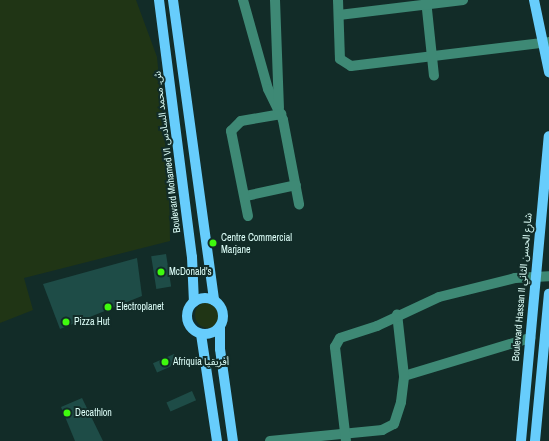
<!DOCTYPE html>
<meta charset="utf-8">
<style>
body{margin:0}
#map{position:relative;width:549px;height:441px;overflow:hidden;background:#122c28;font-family:"Archivo Narrow","Noto Sans Arabic",sans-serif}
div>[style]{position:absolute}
.green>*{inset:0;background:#203515}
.round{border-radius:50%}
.building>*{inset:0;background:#1e4c47;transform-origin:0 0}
.minor>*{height:10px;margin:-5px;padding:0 5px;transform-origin:5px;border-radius:5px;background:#3e8975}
.major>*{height:10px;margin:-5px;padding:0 5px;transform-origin:5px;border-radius:5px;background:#67cdfc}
.major>.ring{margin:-5px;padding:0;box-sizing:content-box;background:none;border:10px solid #67cdfc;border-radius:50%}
.dots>*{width:11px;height:11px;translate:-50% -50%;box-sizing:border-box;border:2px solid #122c28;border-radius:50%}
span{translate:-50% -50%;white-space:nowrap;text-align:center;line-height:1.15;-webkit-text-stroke:4px #122c28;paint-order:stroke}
.street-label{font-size:10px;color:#ddfef8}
.poi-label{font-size:10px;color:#ddfef8}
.left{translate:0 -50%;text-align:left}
</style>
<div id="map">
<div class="green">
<div style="clip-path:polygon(0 0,136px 0,157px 57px,169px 185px,170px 241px,24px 278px,33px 310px,0 323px)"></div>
<div class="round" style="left:195px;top:302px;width:26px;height:26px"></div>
</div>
<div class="building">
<div style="left:166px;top:254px;width:33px;height:15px;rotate:81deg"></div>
<div style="clip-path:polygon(137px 258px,142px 296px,60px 329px,43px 284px)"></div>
<div style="left:174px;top:354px;width:10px;height:23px;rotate:66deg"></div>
<div style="left:192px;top:391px;width:10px;height:28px;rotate:66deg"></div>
<div style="clip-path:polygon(82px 398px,103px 441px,75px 441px,61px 407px)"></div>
</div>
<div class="minor">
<div style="left:243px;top:0;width:92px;rotate:74.3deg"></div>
<div style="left:268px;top:89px;width:34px;rotate:64deg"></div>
<div style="left:283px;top:120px;width:86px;rotate:79.2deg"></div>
<div style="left:275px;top:0;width:108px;rotate:87.9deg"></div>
<div style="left:338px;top:0;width:59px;rotate:88.1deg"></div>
<div style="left:340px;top:59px;width:13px;rotate:32deg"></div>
<div style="left:351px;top:66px;width:199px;rotate:-6.9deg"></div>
<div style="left:426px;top:0;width:76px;rotate:84deg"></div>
<div style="left:339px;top:15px;width:125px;rotate:-6.9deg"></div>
<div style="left:246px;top:196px;width:51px;rotate:-12.4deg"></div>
<div style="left:248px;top:216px;width:87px;rotate:-101.3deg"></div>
<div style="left:231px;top:131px;width:14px;rotate:-45deg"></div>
<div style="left:241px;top:121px;width:41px;rotate:-9.9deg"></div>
<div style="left:404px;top:376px;width:132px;rotate:-16.8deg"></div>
<div style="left:270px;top:441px;width:113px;rotate:-5.6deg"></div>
<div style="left:382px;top:430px;width:13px;rotate:-27deg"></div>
<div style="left:394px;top:424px;width:23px;rotate:-72deg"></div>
<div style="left:401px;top:402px;width:26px;rotate:-83deg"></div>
<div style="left:404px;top:376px;width:62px;rotate:-96.4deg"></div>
<div style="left:346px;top:441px;width:95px;rotate:-96.7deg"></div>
<div style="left:335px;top:347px;width:10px;rotate:-61deg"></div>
<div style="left:340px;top:338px;width:39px;rotate:-18deg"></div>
<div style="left:377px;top:326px;width:68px;rotate:-25.1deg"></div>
<div style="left:439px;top:297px;width:78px;rotate:-14deg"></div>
<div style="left:515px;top:278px;width:34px;rotate:-3deg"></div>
</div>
<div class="major">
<div style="left:159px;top:0;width:259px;rotate:82.7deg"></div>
<div style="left:192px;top:257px;width:45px;rotate:87.5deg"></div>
<div style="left:173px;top:0;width:303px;rotate:82.2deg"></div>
<div style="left:534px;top:0;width:74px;rotate:78.2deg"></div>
<div class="ring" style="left:187px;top:298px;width:26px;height:26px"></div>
<div style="left:220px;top:327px;width:22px;rotate:90deg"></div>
<div style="left:220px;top:349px;width:93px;rotate:82deg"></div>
<div style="left:201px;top:334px;width:108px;rotate:81.5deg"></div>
<div style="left:521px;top:441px;width:306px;rotate:-84.8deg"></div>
<div style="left:535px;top:441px;width:148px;rotate:-84.6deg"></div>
</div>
<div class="dots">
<div style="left:213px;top:243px;background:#3ffa0e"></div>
<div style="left:161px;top:272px;background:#3ffa0e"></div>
<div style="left:108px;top:307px;background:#3ffa0e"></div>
<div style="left:66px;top:322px;background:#3ffa0e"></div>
<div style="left:165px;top:362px;background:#3ffa0e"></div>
<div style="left:67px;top:413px;background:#3ffa0e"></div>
</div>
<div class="street-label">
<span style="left:167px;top:152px;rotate:-97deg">Boulevard Mohamed VI ش. محمد السادس</span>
<span style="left:522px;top:287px;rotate:-85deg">Boulevard Hassan II شارع الحسن الثاني</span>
</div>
<div class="poi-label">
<span class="left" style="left:221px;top:243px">Centre Commercial<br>Marjane</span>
<span class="left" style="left:169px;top:272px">McDonald's</span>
<span class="left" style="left:116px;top:307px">Electroplanet</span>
<span class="left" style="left:74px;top:322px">Pizza Hut</span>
<span class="left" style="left:173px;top:362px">Afriquia أفريقيا</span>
<span class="left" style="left:75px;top:413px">Decathlon</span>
</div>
</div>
